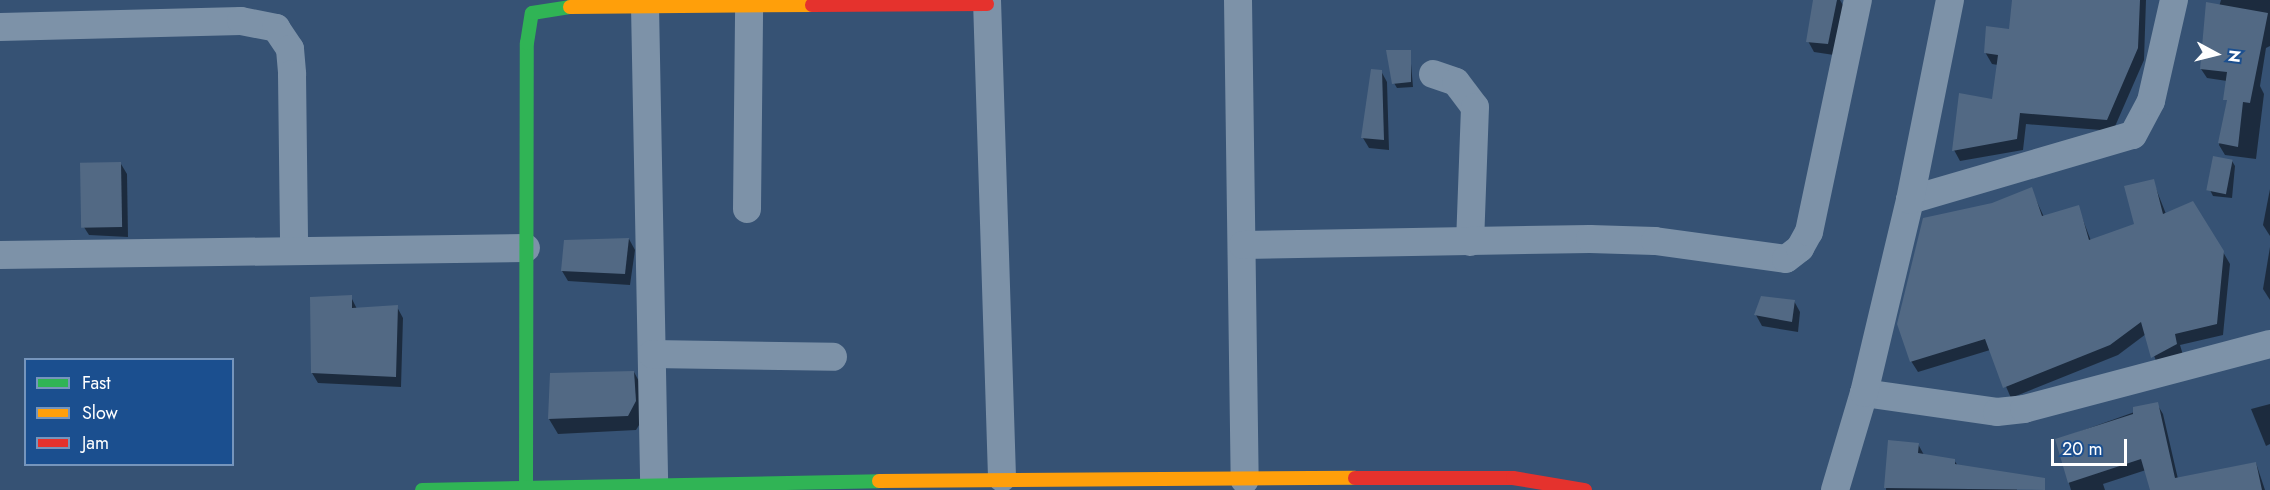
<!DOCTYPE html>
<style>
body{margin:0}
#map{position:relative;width:2270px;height:490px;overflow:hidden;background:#365274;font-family:Jost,sans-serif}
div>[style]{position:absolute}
.shadow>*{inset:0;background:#0007}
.building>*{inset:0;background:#526984;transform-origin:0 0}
.street>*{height:28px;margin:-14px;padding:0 14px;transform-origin:14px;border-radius:14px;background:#7d92a8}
.fast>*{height:14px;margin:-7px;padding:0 7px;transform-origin:7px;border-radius:7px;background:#30b455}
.slow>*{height:14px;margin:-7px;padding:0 7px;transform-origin:7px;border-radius:7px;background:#ff9f0a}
.jam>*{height:14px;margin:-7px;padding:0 7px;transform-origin:7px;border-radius:7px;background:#e5322d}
span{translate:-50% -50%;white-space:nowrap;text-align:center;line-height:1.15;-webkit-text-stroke:4.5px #1b4f8f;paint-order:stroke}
.legend{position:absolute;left:24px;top:358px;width:210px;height:108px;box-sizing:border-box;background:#1b4f8f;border:2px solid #7695bc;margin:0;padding:8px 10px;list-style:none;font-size:18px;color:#fff}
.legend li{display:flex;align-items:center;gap:12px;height:30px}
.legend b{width:30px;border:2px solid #7695bc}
.north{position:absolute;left:2186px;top:24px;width:60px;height:60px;-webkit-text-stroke:4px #1b4f8f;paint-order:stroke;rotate:97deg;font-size:16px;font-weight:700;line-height:24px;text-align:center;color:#fff}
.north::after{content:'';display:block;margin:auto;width:21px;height:27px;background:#fff;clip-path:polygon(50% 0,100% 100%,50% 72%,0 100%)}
.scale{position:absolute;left:2051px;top:439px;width:76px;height:27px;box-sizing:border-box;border:3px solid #fff;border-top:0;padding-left:8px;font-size:18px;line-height:21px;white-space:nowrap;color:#fff;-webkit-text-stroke:4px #1b4f8f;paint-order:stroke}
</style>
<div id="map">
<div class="shadow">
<div style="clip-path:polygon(1814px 0,1840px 0,1844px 7px,1834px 55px,1814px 52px,1808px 41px)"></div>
<div style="clip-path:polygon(2014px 0,2146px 0,2144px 60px,2113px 131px,2026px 124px,2023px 150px,1960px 161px,1954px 150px,1994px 101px,1998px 65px,1992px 64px,1985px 52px,2010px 30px)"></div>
<div style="clip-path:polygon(2221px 0,2270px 0,2270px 46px,2266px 48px,2260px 86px,2264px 94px,2256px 159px,2225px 155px,2219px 145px,2228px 104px,2227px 81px,2207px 78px,2201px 69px)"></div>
<div style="clip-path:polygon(1410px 52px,1413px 87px,1397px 88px,1394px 83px)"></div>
<div style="clip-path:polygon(1381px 71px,1387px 82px,1389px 150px,1369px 148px,1363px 138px)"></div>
<div style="clip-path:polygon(2232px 161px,2235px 166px,2232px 198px,2213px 196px,2210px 190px)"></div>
<div style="clip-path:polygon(121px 164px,127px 174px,128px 237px,89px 235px,82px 224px)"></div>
<div style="clip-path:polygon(2153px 181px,2166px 214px,2223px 252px,2230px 264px,2223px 335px,2180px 345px,2183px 355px,2159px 369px,2146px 334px,2118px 355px,2011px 398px,1990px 350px,1918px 372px,1911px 361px,1992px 205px,2031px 189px,2044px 217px,2078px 207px,2091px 241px,2136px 225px)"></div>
<div style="clip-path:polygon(2270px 189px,2270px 236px,2263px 225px)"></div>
<div style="clip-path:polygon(629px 239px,635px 250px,630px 285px,568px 281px,562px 271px)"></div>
<div style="clip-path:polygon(2270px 247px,2270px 300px,2263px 289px)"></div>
<div style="clip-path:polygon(351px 297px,357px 309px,397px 307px,403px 318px,401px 387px,318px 383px,312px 373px)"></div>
<div style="clip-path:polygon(1794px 301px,1800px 312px,1798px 332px,1762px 326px,1756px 315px)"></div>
<div style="clip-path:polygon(634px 372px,642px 387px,644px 417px,636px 430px,558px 434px,549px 419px)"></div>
<div style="clip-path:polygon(2157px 404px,2163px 414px,2178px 479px,2256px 463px,2265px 490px,2151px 490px,2146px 470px,2103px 484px,2105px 490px,2071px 490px,2056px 440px)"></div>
<div style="clip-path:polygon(2270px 404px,2270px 444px,2266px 446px,2251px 409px)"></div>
<div style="clip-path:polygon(1889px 442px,1918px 444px,1924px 455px,1954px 460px,1958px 466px,2017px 485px,2017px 490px,1886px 490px)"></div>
</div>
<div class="building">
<div style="clip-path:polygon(1813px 0,1837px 0,1828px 44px,1806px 42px)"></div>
<div style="clip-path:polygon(2012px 0,2140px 0,2138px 48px,2107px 120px,2020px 113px,2017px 139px,1952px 151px,1959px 93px,1992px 99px,1998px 55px,1984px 53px,1986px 26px,2009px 29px)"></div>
<div style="clip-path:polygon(2206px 2px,2268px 13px,2250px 103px,2243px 102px,2238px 147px,2218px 143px,2227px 100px,2223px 100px,2227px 72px,2200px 69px)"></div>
<div style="clip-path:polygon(1386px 50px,1411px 50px,1411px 82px,1392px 84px)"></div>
<div style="clip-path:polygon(1371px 69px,1382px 70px,1384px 140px,1361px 138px)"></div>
<div style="left:2213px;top:156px;width:20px;height:35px;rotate:11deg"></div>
<div style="left:121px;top:162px;width:65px;height:41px;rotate:89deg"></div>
<div style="clip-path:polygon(2154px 179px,2163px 214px,2193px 201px,2224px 251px,2217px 324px,2175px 334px,2177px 344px,2151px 358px,2141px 322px,2110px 345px,2003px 388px,1985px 339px,1910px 362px,1897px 324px,1923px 218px,1992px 203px,2032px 187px,2042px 216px,2079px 205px,2089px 240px,2134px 224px,2124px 186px)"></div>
<div style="clip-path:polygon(629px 238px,625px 274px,561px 271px,564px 240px)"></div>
<div style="clip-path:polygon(352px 295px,352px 308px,398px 305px,396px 377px,311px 373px,310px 297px)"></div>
<div style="clip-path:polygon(1761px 296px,1795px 300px,1792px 322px,1754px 315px)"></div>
<div style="clip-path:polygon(634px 371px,636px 401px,628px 416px,548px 419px,550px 373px)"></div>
<div style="clip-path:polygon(2158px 402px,2175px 478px,2256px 462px,2262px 490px,2150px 490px,2141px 459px,2068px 483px,2055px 439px,2133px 414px,2133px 407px)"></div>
<div style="clip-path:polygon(1888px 440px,1919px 443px,1918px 453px,1955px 459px,1955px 464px,2045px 478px,2045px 490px,1884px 488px)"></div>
</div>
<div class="street">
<div style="left:987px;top:0;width:478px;rotate:88.2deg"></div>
<div style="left:1238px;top:0;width:480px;rotate:89.2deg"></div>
<div style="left:645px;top:6px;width:478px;rotate:88.9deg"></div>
<div style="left:0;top:27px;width:241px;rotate:-1.4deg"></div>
<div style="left:241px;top:21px;width:36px;rotate:11deg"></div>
<div style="left:276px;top:28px;width:25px;rotate:56deg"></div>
<div style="left:290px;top:49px;width:25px;rotate:85deg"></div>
<div style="left:292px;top:74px;width:176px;rotate:89.3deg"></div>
<div style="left:1433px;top:74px;width:24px;rotate:19deg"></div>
<div style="left:1456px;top:82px;width:31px;rotate:53deg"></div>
<div style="left:1475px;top:107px;width:135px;rotate:92.1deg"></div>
<div style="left:1910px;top:200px;width:232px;rotate:-16.3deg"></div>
<div style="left:2133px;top:135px;width:38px;rotate:-62deg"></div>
<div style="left:2151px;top:101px;width:104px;rotate:-77.2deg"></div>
<div style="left:747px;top:209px;width:203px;rotate:-89.4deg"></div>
<div style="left:1243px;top:245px;width:347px;rotate:-1deg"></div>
<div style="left:1590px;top:239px;width:65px;rotate:1.8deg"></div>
<div style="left:1655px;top:241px;width:132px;rotate:7.8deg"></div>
<div style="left:1786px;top:259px;width:18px;rotate:-38deg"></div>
<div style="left:1800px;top:248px;width:18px;rotate:-61deg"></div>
<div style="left:1809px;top:232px;width:237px;rotate:-78.1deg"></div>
<div style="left:0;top:255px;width:526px;rotate:-0.76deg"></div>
<div style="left:652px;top:354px;width:181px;rotate:0.9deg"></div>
<div style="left:1864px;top:393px;width:134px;rotate:8.1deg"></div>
<div style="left:1997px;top:412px;width:27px;rotate:-6deg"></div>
<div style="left:2024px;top:409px;width:254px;rotate:-14.8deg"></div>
<div style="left:1835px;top:490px;width:101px;rotate:-73.4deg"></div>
<div style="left:1864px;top:393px;width:198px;rotate:-76.6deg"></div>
<div style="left:1910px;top:200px;width:204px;rotate:-78.7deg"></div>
</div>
<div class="fast">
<div style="left:526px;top:487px;width:444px;rotate:-89.9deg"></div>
<div style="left:527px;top:43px;width:30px;rotate:-81deg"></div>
<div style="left:532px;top:13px;width:38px;rotate:-9deg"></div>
<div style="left:422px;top:490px;width:457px;rotate:-1.1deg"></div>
</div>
<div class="slow">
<div style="left:570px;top:7px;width:242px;rotate:-0.5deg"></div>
<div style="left:879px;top:481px;width:476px;rotate:-0.4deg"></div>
</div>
<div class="jam">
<div style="left:812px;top:5px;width:175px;rotate:-0.3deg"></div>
<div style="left:1355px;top:478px;width:158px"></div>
<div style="left:1513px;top:478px;width:73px;rotate:9.5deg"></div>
</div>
<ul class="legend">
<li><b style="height:8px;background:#30b455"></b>Fast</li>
<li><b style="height:8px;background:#ff9f0a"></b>Slow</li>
<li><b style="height:8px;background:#e5322d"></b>Jam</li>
</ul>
<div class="north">N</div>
<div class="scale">20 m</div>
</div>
